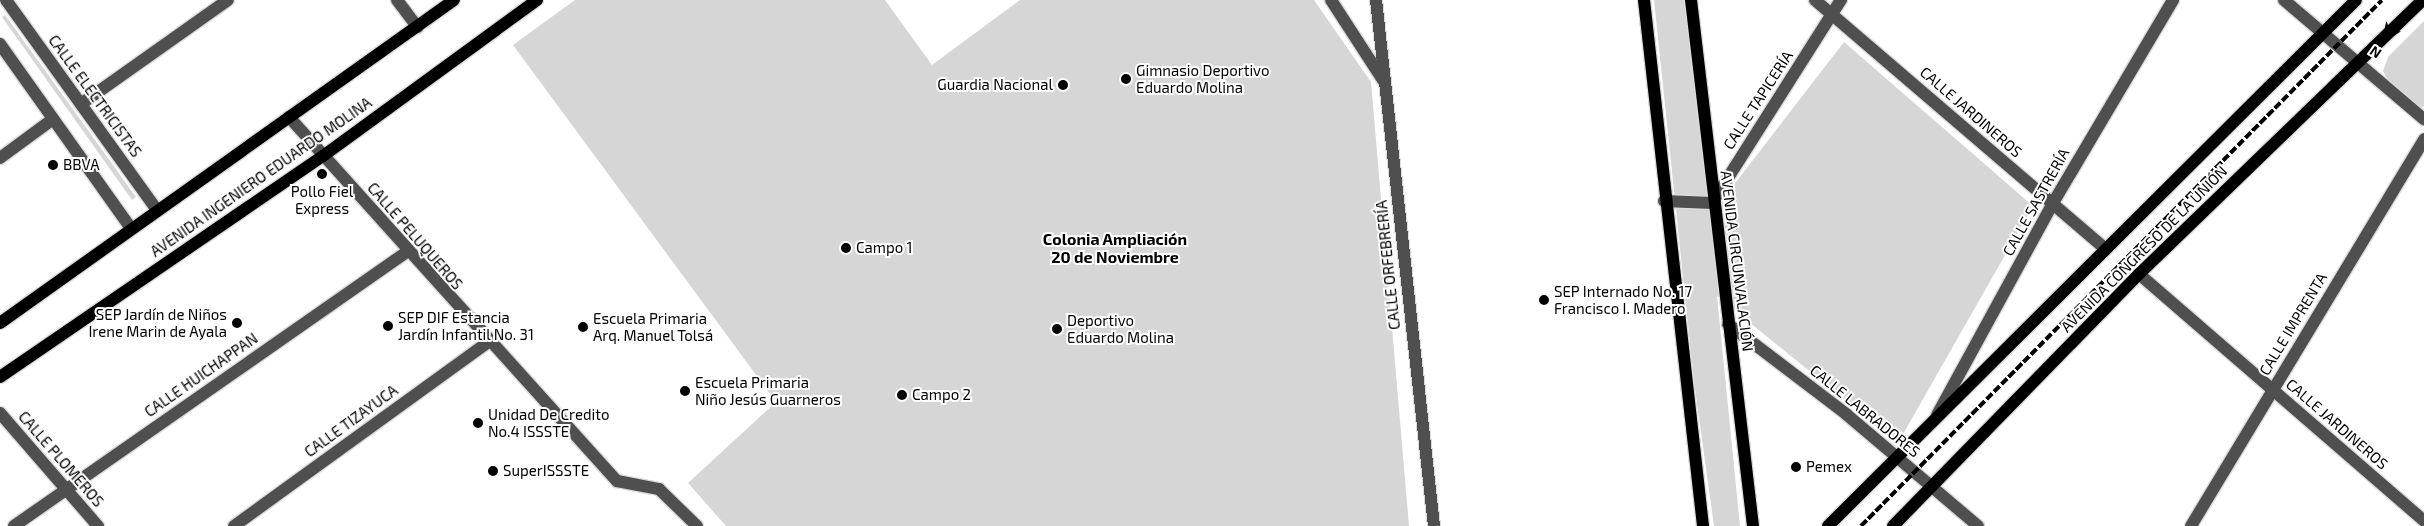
<!DOCTYPE html>
<meta charset="utf-8">
<style>
body{margin:0}
#map{position:relative;width:2424px;height:526px;overflow:hidden;background:#fff;font-family:"Exo 2",sans-serif}
div>[style]{position:absolute}
.green>*{inset:0;background:#d6d6d6}
.roads{filter:drop-shadow(1px 0 #dbdbdb) drop-shadow(-1px 0 #dbdbdb) drop-shadow(0 1px #dbdbdb) drop-shadow(0 -1px #dbdbdb)}
.minor>*{height:12px;margin:-6px;padding:0 6px;transform-origin:6px;border-radius:6px;background:#4f4f4f}
.major>*{height:12px;margin:-6px;padding:0 6px;transform-origin:6px;border-radius:6px;background:#000}
.rail>*{height:4px;margin-top:-2px;transform-origin:0;background:repeating-linear-gradient(90deg,#000 0 8px,transparent 0 10.5px)}
.dots>*{width:14px;height:14px;translate:-50% -50%;box-sizing:border-box;border:2px solid #fff;border-radius:50%}
span{translate:-50% -50%;white-space:nowrap;text-align:center;line-height:1.15;-webkit-text-stroke:4px #fff;paint-order:stroke}
.poi-label{font-size:15px;color:#000}
.left{translate:0 -50%;text-align:left}
.right{translate:-100% -50%;text-align:right}
.street-label{font-size:15px;color:#000}
.neighbourhood-label{font-size:16px;color:#000;font-weight:700}
.north{position:absolute;left:2359px;top:15px;width:50px;height:50px;-webkit-text-stroke:4px #fff;paint-order:stroke;rotate:215deg;font-size:14px;font-weight:700;line-height:20px;text-align:center;color:#000}
.north::after{content:'';display:block;margin:auto;width:18px;height:22px;background:#000;clip-path:polygon(50% 0,100% 100%,50% 72%,0 100%)}
</style>
<div id="map">
<div class="green">
<div style="clip-path:polygon(575px 0,885px 0,932px 65px,1020px 0,1314px 0,1371px 82px,1409px 526px,726px 526px,688px 483px,776px 402px,513px 45px)"></div>
<div style="clip-path:polygon(1654px 0,1684px 0,1712px 213px,1844px 42px,2033px 206px,1898px 443px,1717px 296px,1740px 526px,1714px 526px,1694px 382px)"></div>
<div style="clip-path:polygon(5px 15px,136px 197px,132px 200px,2px 17px)"></div>
<div style="clip-path:polygon(2424px 21px,2424px 106px,2420px 108px,2389px 83px,2383px 71px,2388px 57px)"></div>
</div>
<div class="roads">
<div class="minor">
<div style="left:6px;top:0;width:259px;rotate:54.3deg"></div>
<div style="left:397px;top:0;width:34px;rotate:53deg"></div>
<div style="left:1331px;top:0;width:95px;rotate:57deg"></div>
<div style="left:1376px;top:0;width:529px;rotate:83.71deg"></div>
<div style="left:1815px;top:0;width:383px;rotate:40.6deg"></div>
<div style="left:2284px;top:0;width:184px;rotate:40.4deg"></div>
<div style="left:0;top:44px;width:226px;rotate:54.6deg"></div>
<div style="left:81px;top:104px;width:180px;rotate:-35.3deg"></div>
<div style="left:289px;top:117px;width:490px;rotate:48deg"></div>
<div style="left:617px;top:481px;width:43px;rotate:10.8deg"></div>
<div style="left:659px;top:489px;width:53px;rotate:44.2deg"></div>
<div style="left:0;top:158px;width:66px;rotate:-36.3deg"></div>
<div style="left:1664px;top:201px;width:48px;rotate:2.4deg"></div>
<div style="left:1712px;top:203px;width:241px;rotate:-57.6deg"></div>
<div style="left:2139px;top:274px;width:377px;rotate:40.9deg"></div>
<div style="left:1728px;top:324px;width:148px;rotate:37.3deg"></div>
<div style="left:1846px;top:414px;width:173px;rotate:40.3deg"></div>
<div style="left:0;top:413px;width:150px;rotate:49.1deg"></div>
<div style="left:1937px;top:415px;width:242px;rotate:-61.3deg"></div>
<div style="left:2053px;top:203px;width:236px;rotate:-59.4deg"></div>
<div style="left:14px;top:526px;width:479px;rotate:-34.9deg"></div>
<div style="left:234px;top:526px;width:312px;rotate:-35.9deg"></div>
<div style="left:2191px;top:526px;width:452px;rotate:-58.9deg"></div>
</div>
<div class="major">
<div style="left:1644px;top:0;width:529px;rotate:83.6deg"></div>
<div style="left:1691px;top:0;width:530px;rotate:83.28deg"></div>
<div style="left:0;top:323px;width:557px;rotate:-35.43deg"></div>
<div style="left:0;top:377px;width:391px;rotate:-34.4deg"></div>
<div style="left:323px;top:156px;width:265px;rotate:-36.1deg"></div>
<div style="left:1828px;top:526px;width:745px;rotate:-44.89deg"></div>
<div style="left:1893px;top:526px;width:352px;rotate:-45.7deg"></div>
<div style="left:2139px;top:274px;width:395px;rotate:-44deg"></div>
</div>
</div>
<div class="rail">
<div style="left:1861px;top:526px;width:740px;rotate:-45.27deg"></div>
</div>
<div class="dots">
<div style="left:1126px;top:79px;background:#000"></div>
<div style="left:1063px;top:85px;background:#000"></div>
<div style="left:53px;top:165px;background:#000"></div>
<div style="left:322px;top:174px;background:#000"></div>
<div style="left:846px;top:248px;background:#000"></div>
<div style="left:1544px;top:300px;background:#000"></div>
<div style="left:237px;top:323px;background:#000"></div>
<div style="left:388px;top:326px;background:#000"></div>
<div style="left:583px;top:327px;background:#000"></div>
<div style="left:1057px;top:329px;background:#000"></div>
<div style="left:685px;top:391px;background:#000"></div>
<div style="left:902px;top:395px;background:#000"></div>
<div style="left:478px;top:423px;background:#000"></div>
<div style="left:1796px;top:467px;background:#000"></div>
<div style="left:493px;top:471px;background:#000"></div>
</div>
<div class="poi-label">
<span class="left" style="left:1136px;top:79px">Gimnasio Deportivo<br>Eduardo Molina</span>
<span class="right" style="left:1053px;top:85px">Guardia Nacional</span>
<span class="left" style="left:63px;top:165px">BBVA</span>
<span style="left:322px;top:200px">Pollo Fiel<br>Express</span>
<span class="left" style="left:856px;top:248px">Campo 1</span>
<span class="left" style="left:1554px;top:300px">SEP Internado No. 17<br>Francisco I. Madero</span>
<span class="right" style="left:227px;top:323px">SEP Jardín de Niños<br>Irene Marin de Ayala</span>
<span class="left" style="left:398px;top:326px">SEP DIF Estancia<br>Jardín Infantil No. 31</span>
<span class="left" style="left:593px;top:327px">Escuela Primaria<br>Arq. Manuel Tolsá</span>
<span class="left" style="left:1067px;top:329px">Deportivo<br>Eduardo Molina</span>
<span class="left" style="left:695px;top:391px">Escuela Primaria<br>Niño Jesús Guarneros</span>
<span class="left" style="left:912px;top:395px">Campo 2</span>
<span class="left" style="left:488px;top:423px">Unidad De Credito<br>No.4 ISSSTE</span>
<span class="left" style="left:1806px;top:467px">Pemex</span>
<span class="left" style="left:503px;top:471px">SuperISSSTE</span>
</div>
<div class="street-label">
<span style="left:95px;top:96px;rotate:54deg">CALLE ELECTRICISTAS</span>
<span style="left:1758px;top:100px;rotate:-57deg">CALLE TAPICERÍA</span>
<span style="left:1971px;top:112px;rotate:41deg">CALLE JARDINEROS</span>
<span style="left:261px;top:177px;rotate:-35deg">AVENIDA INGENIERO EDUARDO MOLINA</span>
<span style="left:2036px;top:202px;rotate:-61deg">CALLE SASTRERÍA</span>
<span style="left:415px;top:236px;rotate:49deg">CALLE PELUQUEROS</span>
<span style="left:2144px;top:249px;rotate:-45deg">AVENIDA CONGRESO DE LA UNIÓN</span>
<span style="left:1737px;top:261px;rotate:83deg">AVENIDA CIRCUNVALACIÓN</span>
<span style="left:1388px;top:265px;rotate:-96deg">CALLE ORFEBRERÍA</span>
<span style="left:2293px;top:324px;rotate:-59deg">CALLE IMPRENTA</span>
<span style="left:201px;top:375px;rotate:-35deg">CALLE HUICHAPPAN</span>
<span style="left:1865px;top:411px;rotate:39deg">CALLE LABRADORES</span>
<span style="left:351px;top:421px;rotate:-36deg">CALLE TIZAYUCA</span>
<span style="left:2337px;top:424px;rotate:41deg">CALLE JARDINEROS</span>
<span style="left:61px;top:459px;rotate:49deg">CALLE PLOMEROS</span>
</div>
<div class="neighbourhood-label">
<span style="left:1115px;top:248px">Colonia Ampliación<br>20 de Noviembre</span>
</div>
<div class="north">N</div>
</div>
